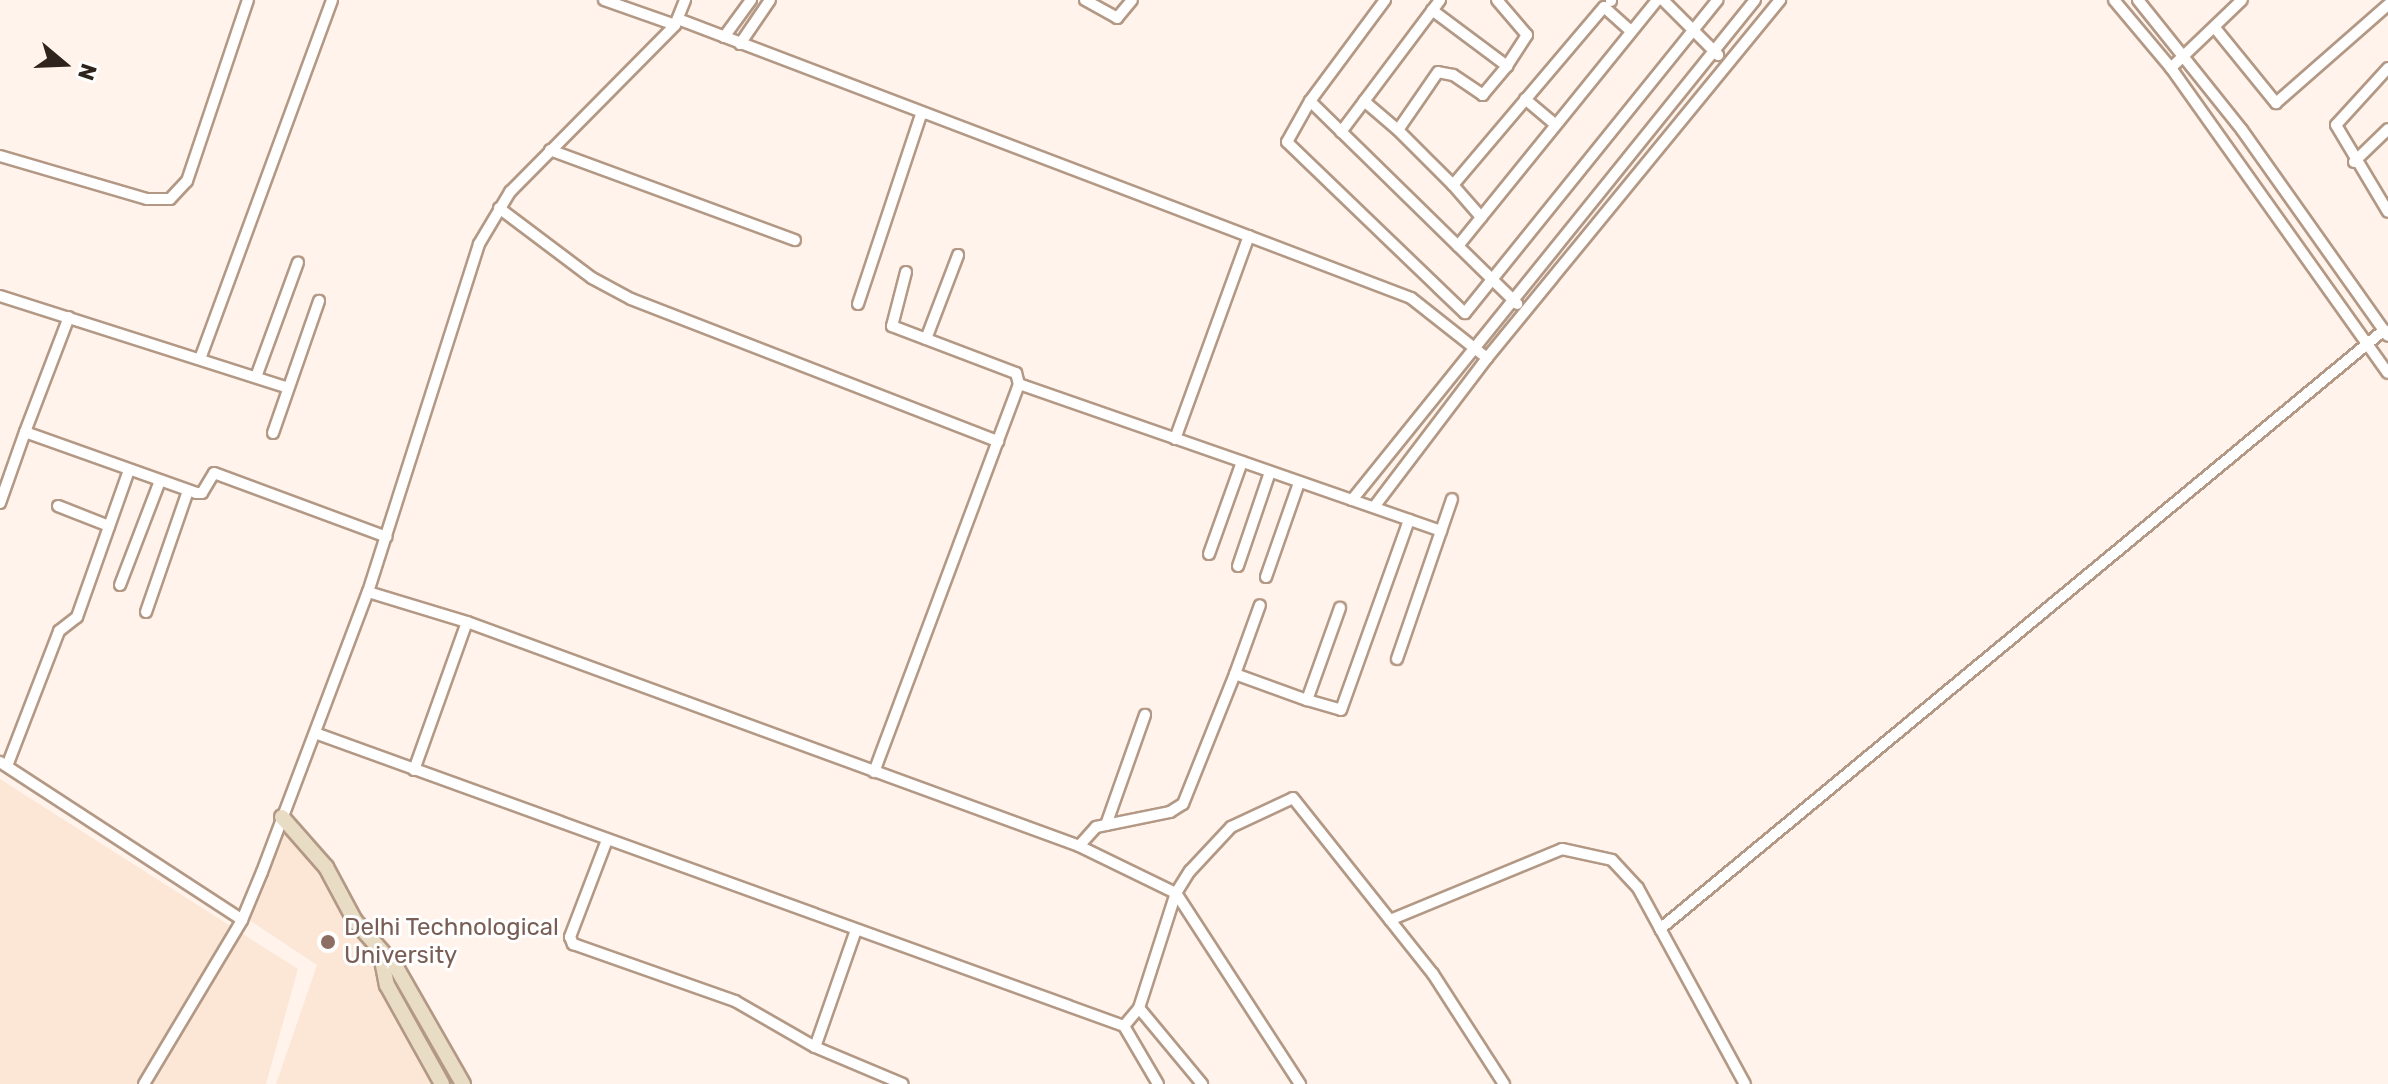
<!DOCTYPE html>
<style>
body{margin:0}
#map{position:relative;width:2388px;height:1084px;overflow:hidden;background:#fff3eb;font-family:Rubik,sans-serif}
div>[style]{position:absolute}
.built>*{inset:0;background:#fce7d7}
.roads{filter:drop-shadow(2px 0 #b39985) drop-shadow(-2px 0 #b39985) drop-shadow(0 2px #b39985) drop-shadow(0 -2px #b39985)}
.street>*{height:10px;margin:-5px;padding:0 5px;transform-origin:5px;border-radius:5px;background:#fff}
.secondary>*{height:14px;margin:-7px;padding:0 7px;transform-origin:7px;border-radius:7px;background:#e8dcc4}
.dots>*{width:22px;height:22px;translate:-50% -50%;box-sizing:border-box;border:4px solid #fff;border-radius:50%}
span{translate:-50% -50%;white-space:nowrap;text-align:center;line-height:1.15;-webkit-text-stroke:6px #fff;paint-order:stroke}
.education-label{font-size:24px;color:#785e54}
.left{translate:0 -50%;text-align:left}
.north{position:absolute;left:24px;top:24px;width:80px;height:80px;-webkit-text-stroke:6px #fff;paint-order:stroke;rotate:109deg;font-size:22px;font-weight:700;line-height:32px;text-align:center;color:#2f241d}
.north::after{content:'';display:block;margin:auto;width:28px;height:36px;background:#2f241d;clip-path:polygon(50% 0,100% 100%,50% 72%,0 100%)}
</style>
<div id="map">
<div class="built">
<div style="clip-path:polygon(0 779px,298px 969px,266px 1084px,0 1084px)"></div>
<div style="clip-path:polygon(282px 817px,336px 877px,453px 1084px,276px 1084px,317px 965px,249px 920px)"></div>
</div>
<div class="roads">
<div class="street">
<div style="left:604px;top:0;width:75px;rotate:19.4deg"></div>
<div style="left:1085px;top:0;width:37px;rotate:29deg"></div>
<div style="left:1117px;top:18px;width:23px;rotate:-50deg"></div>
<div style="left:1385px;top:0;width:126px;rotate:126.6deg"></div>
<div style="left:1310px;top:101px;width:47px;rotate:119.3deg"></div>
<div style="left:1287px;top:142px;width:247px;rotate:43.9deg"></div>
<div style="left:1465px;top:313px;width:402px;rotate:-51.1deg"></div>
<div style="left:1497px;top:0;width:46px;rotate:49.4deg"></div>
<div style="left:1527px;top:35px;width:37px;rotate:123deg"></div>
<div style="left:1663px;top:0;width:78px;rotate:45deg"></div>
<div style="left:2114px;top:0;width:89px;rotate:50deg"></div>
<div style="left:2171px;top:68px;width:374px;rotate:54.6deg"></div>
<div style="left:2138px;top:0;width:166px;rotate:51.3deg"></div>
<div style="left:2242px;top:130px;width:252px;rotate:54.7deg"></div>
<div style="left:1611px;top:1px;width:1px;rotate:-90deg"></div>
<div style="left:1432px;top:10px;width:94px;rotate:36.7deg"></div>
<div style="left:1507px;top:66px;width:38px;rotate:130deg"></div>
<div style="left:1483px;top:95px;width:36px;rotate:-146deg"></div>
<div style="left:1453px;top:75px;width:15px;rotate:-169deg"></div>
<div style="left:1438px;top:72px;width:70px;rotate:124.6deg"></div>
<div style="left:1398px;top:130px;width:78px;rotate:45deg"></div>
<div style="left:1453px;top:185px;width:233px;rotate:-49.7deg"></div>
<div style="left:1604px;top:7px;width:36px;rotate:42deg"></div>
<div style="left:678px;top:19px;width:784px;rotate:20.84deg"></div>
<div style="left:1411px;top:298px;width:97px;rotate:38.3deg"></div>
<div style="left:2215px;top:28px;width:97px;rotate:50.9deg"></div>
<div style="left:2276px;top:103px;width:149px;rotate:-41.2deg"></div>
<div style="left:724px;top:37px;width:46px;rotate:-53.9deg"></div>
<div style="left:740px;top:44px;width:53px;rotate:-55.7deg"></div>
<div style="left:2171px;top:68px;width:98px;rotate:-43.8deg"></div>
<div style="left:2388px;top:68px;width:77px;rotate:132.4deg"></div>
<div style="left:2336px;top:125px;width:101px;rotate:59.1deg"></div>
<div style="left:1525px;top:99px;width:39px;rotate:40deg"></div>
<div style="left:1310px;top:101px;width:290px;rotate:44.4deg"></div>
<div style="left:1364px;top:101px;width:45px;rotate:40.5deg"></div>
<div style="left:1341px;top:132px;width:165px;rotate:-53.1deg"></div>
<div style="left:550px;top:150px;width:261px;rotate:20.2deg"></div>
<div style="left:0;top:156px;width:153px;rotate:16.3deg"></div>
<div style="left:147px;top:199px;width:23px"></div>
<div style="left:170px;top:199px;width:25px;rotate:-47deg"></div>
<div style="left:187px;top:181px;width:191px;rotate:-71.4deg"></div>
<div style="left:2354px;top:162px;width:47px;rotate:-44.1deg"></div>
<div style="left:1453px;top:185px;width:43px;rotate:48.8deg"></div>
<div style="left:499px;top:208px;width:116px;rotate:37deg"></div>
<div style="left:592px;top:278px;width:44px;rotate:28.3deg"></div>
<div style="left:631px;top:299px;width:394px;rotate:21.2deg"></div>
<div style="left:1458px;top:246px;width:316px;rotate:-51deg"></div>
<div style="left:906px;top:272px;width:56px;rotate:104.5deg"></div>
<div style="left:892px;top:326px;width:133px;rotate:20.8deg"></div>
<div style="left:1016px;top:373px;width:11px;rotate:75deg"></div>
<div style="left:0;top:296px;width:302px;rotate:17.7deg"></div>
<div style="left:858px;top:304px;width:202px;rotate:-71.6deg"></div>
<div style="left:926px;top:339px;width:90px;rotate:-69.1deg"></div>
<div style="left:200px;top:359px;width:382px;rotate:-69.8deg"></div>
<div style="left:256px;top:377px;width:122px;rotate:-69.9deg"></div>
<div style="left:25px;top:432px;width:123px;rotate:-69.1deg"></div>
<div style="left:273px;top:433px;width:140px;rotate:-70.8deg"></div>
<div style="left:1175px;top:439px;width:216px;rotate:-70deg"></div>
<div style="left:1352px;top:500px;width:642px;rotate:-51.13deg"></div>
<div style="left:0;top:503px;width:75px;rotate:-70.6deg"></div>
<div style="left:25px;top:432px;width:182px;rotate:19.6deg"></div>
<div style="left:196px;top:493px;width:6px"></div>
<div style="left:202px;top:493px;width:23px;rotate:-59deg"></div>
<div style="left:214px;top:473px;width:184px;rotate:20.3deg"></div>
<div style="left:58px;top:506px;width:55px;rotate:21.4deg"></div>
<div style="left:1374px;top:507px;width:187px;rotate:-52.8deg"></div>
<div style="left:1487px;top:358px;width:463px;rotate:-50.7deg"></div>
<div style="left:1209px;top:554px;width:98px;rotate:-70.3deg"></div>
<div style="left:1238px;top:566px;width:99px;rotate:-71.2deg"></div>
<div style="left:1266px;top:577px;width:100px;rotate:-70.7deg"></div>
<div style="left:120px;top:585px;width:111px;rotate:-69deg"></div>
<div style="left:368px;top:592px;width:103px;rotate:16.9deg"></div>
<div style="left:146px;top:612px;width:128px;rotate:-70.9deg"></div>
<div style="left:1397px;top:659px;width:169px;rotate:-71deg"></div>
<div style="left:1235px;top:674px;width:73px;rotate:-70.1deg"></div>
<div style="left:1307px;top:700px;width:35px;rotate:16deg"></div>
<div style="left:1341px;top:710px;width:202px;rotate:-70.3deg"></div>
<div style="left:315px;top:733px;width:860px;rotate:19.91deg"></div>
<div style="left:1124px;top:1026px;width:23px;rotate:-50deg"></div>
<div style="left:1139px;top:1008px;width:121px;rotate:-72.2deg"></div>
<div style="left:1176px;top:893px;width:26px;rotate:-58deg"></div>
<div style="left:1190px;top:871px;width:60px;rotate:-47deg"></div>
<div style="left:1231px;top:827px;width:68px;rotate:-25.1deg"></div>
<div style="left:1293px;top:798px;width:225px;rotate:51.5deg"></div>
<div style="left:1433px;top:974px;width:131px;rotate:57.2deg"></div>
<div style="left:0;top:762px;width:289px;rotate:33.1deg"></div>
<div style="left:7px;top:766px;width:145px;rotate:-68.9deg"></div>
<div style="left:59px;top:631px;width:23px;rotate:-38deg"></div>
<div style="left:77px;top:617px;width:156px;rotate:-70.5deg"></div>
<div style="left:414px;top:770px;width:157px;rotate:-70.3deg"></div>
<div style="left:467px;top:622px;width:652px;rotate:20.1deg"></div>
<div style="left:1079px;top:846px;width:25px;rotate:-48deg"></div>
<div style="left:1096px;top:827px;width:76px;rotate:-11.5deg"></div>
<div style="left:1170px;top:812px;width:15px;rotate:-32deg"></div>
<div style="left:1183px;top:804px;width:140px;rotate:-68.2deg"></div>
<div style="left:1235px;top:674px;width:77px;rotate:19.9deg"></div>
<div style="left:1307px;top:700px;width:98px;rotate:-70.3deg"></div>
<div style="left:874px;top:772px;width:414px;rotate:-69.5deg"></div>
<div style="left:1019px;top:384px;width:447px;rotate:19.2deg"></div>
<div style="left:1106px;top:825px;width:117px;rotate:-70.5deg"></div>
<div style="left:607px;top:840px;width:104px;rotate:110.9deg"></div>
<div style="left:570px;top:937px;width:8px;rotate:67deg"></div>
<div style="left:573px;top:944px;width:172px;rotate:19.4deg"></div>
<div style="left:735px;top:1001px;width:92px;rotate:29.9deg"></div>
<div style="left:1079px;top:846px;width:108px;rotate:25.9deg"></div>
<div style="left:1176px;top:893px;width:228px;rotate:57deg"></div>
<div style="left:1390px;top:920px;width:186px;rotate:-22.4deg"></div>
<div style="left:1562px;top:849px;width:51px;rotate:12.4deg"></div>
<div style="left:1612px;top:860px;width:38px;rotate:47deg"></div>
<div style="left:1638px;top:888px;width:223px;rotate:61.4deg"></div>
<div style="left:1660px;top:929px;width:940px;rotate:-39.6deg"></div>
<div style="left:856px;top:930px;width:124px;rotate:109.3deg"></div>
<div style="left:815px;top:1047px;width:95px;rotate:22.8deg"></div>
<div style="left:1139px;top:1008px;width:99px;rotate:50.3deg"></div>
<div style="left:1124px;top:1026px;width:67px;rotate:59.6deg"></div>
<div style="left:144px;top:1084px;width:191px;rotate:-59.1deg"></div>
<div style="left:242px;top:920px;width:52px;rotate:-67.4deg"></div>
<div style="left:262px;top:872px;width:299px;rotate:-69.3deg"></div>
<div style="left:368px;top:592px;width:365px;rotate:-72.3deg"></div>
<div style="left:479px;top:244px;width:61px;rotate:-59.2deg"></div>
<div style="left:510px;top:192px;width:235px;rotate:-45.3deg"></div>
<div style="left:675px;top:25px;width:27px;rotate:-68deg"></div>
</div>
<div class="secondary">
<div style="left:282px;top:817px;width:67px;rotate:48.7deg"></div>
<div style="left:326px;top:867px;width:61px;rotate:61.8deg"></div>
<div style="left:355px;top:921px;width:62px;rotate:48.3deg"></div>
<div style="left:396px;top:967px;width:135px;rotate:60.2deg"></div>
<div style="left:380px;top:950px;width:36px;rotate:79deg"></div>
<div style="left:387px;top:985px;width:113px;rotate:60.9deg"></div>
</div>
</div>
<div class="dots">
<div style="left:328px;top:942px;background:#8d6e63"></div>
</div>
<div class="education-label">
<span class="left" style="left:344px;top:942px">Delhi Technological<br>University</span>
</div>
<div class="north">N</div>
</div>
